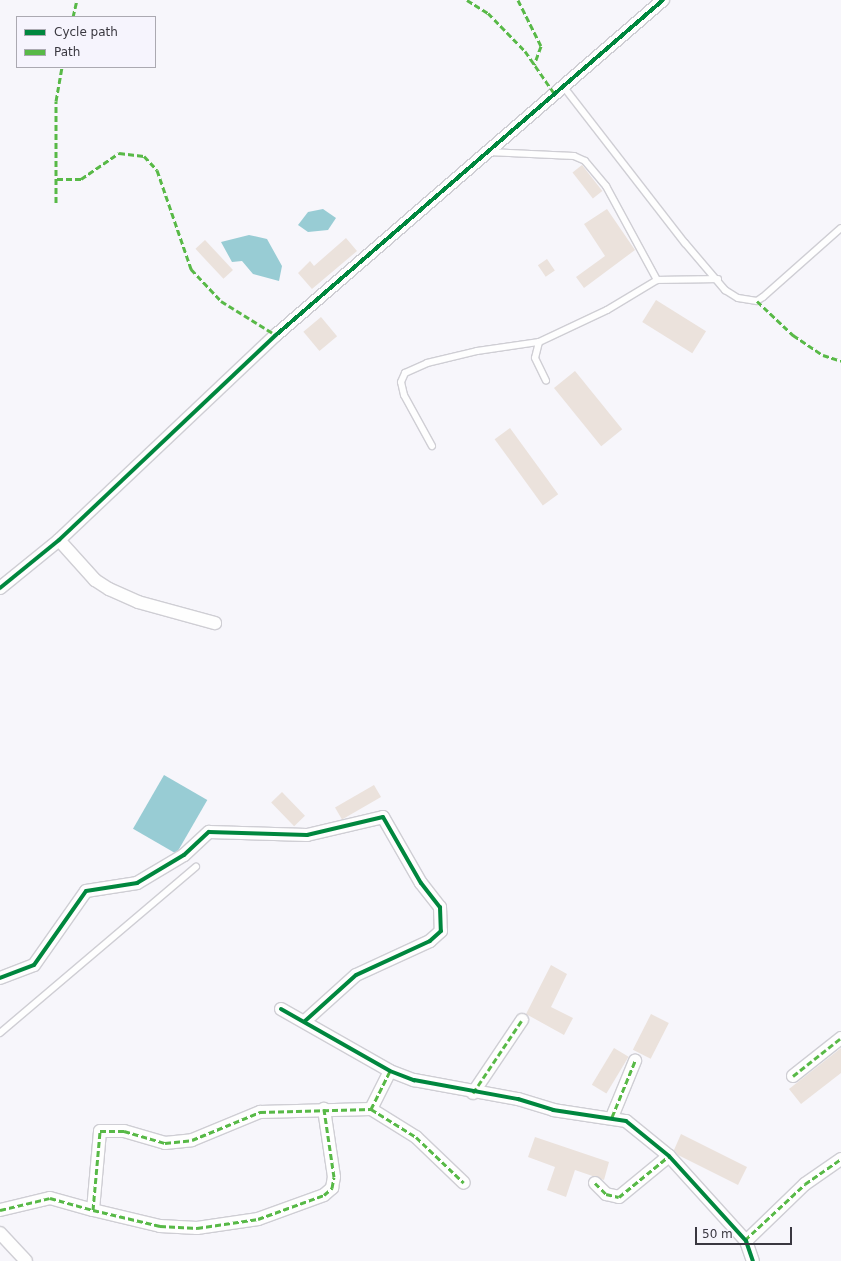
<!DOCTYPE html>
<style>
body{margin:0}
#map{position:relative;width:841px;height:1261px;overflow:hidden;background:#f7f6fb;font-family:"DejaVu Sans",sans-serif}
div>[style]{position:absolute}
.water>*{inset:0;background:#98ccd4;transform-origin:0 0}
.building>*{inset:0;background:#ebe2dc;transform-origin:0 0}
.roads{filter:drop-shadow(1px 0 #cfced4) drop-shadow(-1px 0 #cfced4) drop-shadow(0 1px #cfced4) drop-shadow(0 -1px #cfced4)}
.lane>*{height:6px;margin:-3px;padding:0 3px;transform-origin:3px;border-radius:3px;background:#fefefe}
.street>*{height:12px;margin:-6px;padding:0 6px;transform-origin:6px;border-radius:6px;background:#fefefe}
.quiet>*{height:3px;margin-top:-1.5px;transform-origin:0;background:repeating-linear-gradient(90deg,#58b947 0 6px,transparent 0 9px)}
.cycleway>*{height:4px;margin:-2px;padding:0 2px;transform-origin:2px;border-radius:2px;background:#00873e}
span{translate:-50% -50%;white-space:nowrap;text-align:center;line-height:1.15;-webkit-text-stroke:3.5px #f6f4fd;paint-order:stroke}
.legend{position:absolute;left:16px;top:16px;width:140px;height:52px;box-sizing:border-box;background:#f6f4fd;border:1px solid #aba9b1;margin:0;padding:5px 7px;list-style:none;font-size:12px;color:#3a3840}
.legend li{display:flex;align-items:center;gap:8px;height:20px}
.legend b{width:20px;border:1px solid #aba9b1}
.scale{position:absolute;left:695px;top:1227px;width:97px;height:18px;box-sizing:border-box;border:2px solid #3a3840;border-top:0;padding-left:5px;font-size:12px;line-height:14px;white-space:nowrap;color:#3a3840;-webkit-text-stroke:3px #f6f4fd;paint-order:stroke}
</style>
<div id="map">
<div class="water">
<div style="clip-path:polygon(323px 209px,336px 218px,328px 230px,308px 232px,298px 225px,308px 212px)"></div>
<div style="clip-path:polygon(249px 235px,267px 239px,282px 266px,279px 281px,253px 274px,242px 261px,232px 262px,221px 242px)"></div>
<div style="left:164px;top:775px;width:50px;height:62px;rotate:30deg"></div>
</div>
<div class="building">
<div style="left:582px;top:165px;width:33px;height:12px;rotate:52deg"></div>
<div style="clip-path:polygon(607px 209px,635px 250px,584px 288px,576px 277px,605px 256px,584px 224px)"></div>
<div style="clip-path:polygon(346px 238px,357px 251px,312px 289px,298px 273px,310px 261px,314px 266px)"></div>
<div style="left:205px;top:240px;width:41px;height:13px;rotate:47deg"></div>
<div style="left:547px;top:259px;width:14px;height:11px;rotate:56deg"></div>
<div style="left:656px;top:300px;width:59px;height:26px;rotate:32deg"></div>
<div style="left:321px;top:317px;width:25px;height:23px;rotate:50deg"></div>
<div style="left:575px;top:371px;width:75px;height:27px;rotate:51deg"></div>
<div style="left:510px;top:428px;width:82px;height:19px;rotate:54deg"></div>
<div style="left:374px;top:785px;width:14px;height:45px;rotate:60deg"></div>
<div style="left:282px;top:792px;width:33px;height:15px;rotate:46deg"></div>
<div style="clip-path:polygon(551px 965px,567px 974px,551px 1007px,573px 1018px,564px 1035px,526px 1014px)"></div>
<div style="left:651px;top:1014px;width:20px;height:40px;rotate:27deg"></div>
<div style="left:614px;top:1048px;width:17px;height:43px;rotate:31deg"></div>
<div style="clip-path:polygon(841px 1048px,841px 1073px,801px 1104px,789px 1089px)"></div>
<div style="clip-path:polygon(681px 1134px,747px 1167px,738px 1185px,678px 1155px,674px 1150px)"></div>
<div style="clip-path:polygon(535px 1137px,609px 1162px,604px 1180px,575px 1170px,566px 1197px,547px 1190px,555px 1167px,528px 1157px)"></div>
</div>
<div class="roads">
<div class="lane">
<div style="left:563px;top:86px;width:199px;rotate:52.2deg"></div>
<div style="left:685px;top:243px;width:62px;rotate:49.6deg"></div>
<div style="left:725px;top:290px;width:15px;rotate:32deg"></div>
<div style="left:738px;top:298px;width:19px;rotate:9deg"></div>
<div style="left:757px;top:301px;width:7px;rotate:-34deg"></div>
<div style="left:763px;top:297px;width:104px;rotate:-41.5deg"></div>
<div style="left:488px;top:152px;width:86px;rotate:2.7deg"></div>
<div style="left:574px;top:156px;width:12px;rotate:24deg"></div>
<div style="left:585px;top:161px;width:33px;rotate:50deg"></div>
<div style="left:606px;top:186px;width:107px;rotate:61.5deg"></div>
<div style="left:657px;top:280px;width:58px;rotate:149deg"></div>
<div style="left:607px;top:310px;width:75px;rotate:154.8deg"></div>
<div style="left:539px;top:342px;width:16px;rotate:104deg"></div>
<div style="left:535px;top:358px;width:25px;rotate:64deg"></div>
<div style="left:657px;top:280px;width:61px;rotate:-0.9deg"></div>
<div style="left:432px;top:446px;width:58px;rotate:-118.8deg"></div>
<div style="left:404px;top:395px;width:13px;rotate:-103deg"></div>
<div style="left:401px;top:382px;width:10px;rotate:-66deg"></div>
<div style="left:405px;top:373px;width:24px;rotate:-24deg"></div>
<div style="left:427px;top:363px;width:51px;rotate:-13.5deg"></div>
<div style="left:477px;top:351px;width:63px;rotate:-8.3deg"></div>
<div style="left:0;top:1033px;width:257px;rotate:-40.3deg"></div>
</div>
<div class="street">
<div style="left:59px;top:540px;width:54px;rotate:48deg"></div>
<div style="left:95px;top:580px;width:17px;rotate:33deg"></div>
<div style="left:109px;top:589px;width:32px;rotate:24deg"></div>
<div style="left:138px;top:602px;width:80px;rotate:15.3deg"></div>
<div style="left:0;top:588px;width:76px;rotate:-39.1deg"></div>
<div style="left:59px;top:540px;width:299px;rotate:-43.4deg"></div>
<div style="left:276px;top:335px;width:512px;rotate:-40.88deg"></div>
<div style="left:0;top:978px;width:36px;rotate:-21deg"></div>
<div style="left:34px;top:965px;width:90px;rotate:-54.9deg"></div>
<div style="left:86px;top:891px;width:52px;rotate:-8.9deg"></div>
<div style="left:137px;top:883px;width:55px;rotate:-30.8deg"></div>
<div style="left:184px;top:855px;width:34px;rotate:-43deg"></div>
<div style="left:209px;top:832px;width:98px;rotate:1.8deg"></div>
<div style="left:307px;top:835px;width:78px;rotate:-13.3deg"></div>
<div style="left:383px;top:817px;width:76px;rotate:60.1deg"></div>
<div style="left:421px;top:883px;width:31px;rotate:52deg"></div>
<div style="left:440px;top:907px;width:24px;rotate:88deg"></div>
<div style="left:441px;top:931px;width:15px;rotate:138deg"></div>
<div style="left:430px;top:941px;width:81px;rotate:155.3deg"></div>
<div style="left:356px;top:975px;width:69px;rotate:138deg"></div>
<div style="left:281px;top:1009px;width:125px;rotate:29.6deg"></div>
<div style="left:390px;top:1071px;width:26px;rotate:21deg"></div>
<div style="left:414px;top:1080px;width:106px;rotate:10.4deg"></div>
<div style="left:518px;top:1099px;width:37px;rotate:17deg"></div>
<div style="left:553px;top:1110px;width:74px;rotate:8.6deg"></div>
<div style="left:626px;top:1121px;width:55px;rotate:39.1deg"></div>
<div style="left:669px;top:1156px;width:115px;rotate:47.8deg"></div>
<div style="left:746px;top:1241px;width:21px;rotate:71deg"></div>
<div style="left:793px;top:1076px;width:61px;rotate:-38.4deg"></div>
<div style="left:473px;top:1093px;width:88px;rotate:-56.1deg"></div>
<div style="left:371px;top:1109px;width:53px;rotate:31.9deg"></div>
<div style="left:416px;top:1137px;width:66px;rotate:43.8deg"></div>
<div style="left:612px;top:1117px;width:61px;rotate:-67.7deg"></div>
<div style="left:595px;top:1183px;width:16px;rotate:45deg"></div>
<div style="left:606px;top:1194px;width:13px;rotate:13deg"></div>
<div style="left:619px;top:1197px;width:65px;rotate:-39.4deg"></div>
<div style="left:0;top:1210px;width:51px;rotate:-13.5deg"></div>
<div style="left:50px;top:1198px;width:45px;rotate:15.6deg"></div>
<div style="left:93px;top:1210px;width:79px;rotate:-84.9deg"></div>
<div style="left:100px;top:1131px;width:24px"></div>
<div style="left:124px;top:1131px;width:43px;rotate:16.3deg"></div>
<div style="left:165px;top:1143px;width:27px;rotate:-6deg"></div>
<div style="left:192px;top:1140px;width:74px;rotate:-22.4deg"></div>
<div style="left:260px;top:1112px;width:111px;rotate:-1.5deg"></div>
<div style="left:371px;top:1109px;width:42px;rotate:-63.4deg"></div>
<div style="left:93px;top:1210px;width:69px;rotate:13.4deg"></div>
<div style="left:160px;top:1226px;width:37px;rotate:3deg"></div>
<div style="left:197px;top:1228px;width:62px;rotate:-8.4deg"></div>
<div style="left:258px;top:1219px;width:70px;rotate:-20deg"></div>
<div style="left:324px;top:1195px;width:11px;rotate:-41deg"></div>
<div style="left:332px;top:1188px;width:11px;rotate:-80deg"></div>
<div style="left:334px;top:1177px;width:69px;rotate:-98.4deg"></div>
<div style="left:0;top:1233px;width:38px;rotate:47deg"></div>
<div style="left:746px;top:1241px;width:82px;rotate:-44deg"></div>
<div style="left:805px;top:1184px;width:44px;rotate:-34.8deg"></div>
</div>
</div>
<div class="quiet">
<div style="left:467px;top:0;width:25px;rotate:32deg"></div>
<div style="left:488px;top:13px;width:53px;rotate:45.8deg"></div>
<div style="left:525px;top:51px;width:51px;rotate:55.4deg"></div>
<div style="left:518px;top:0;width:51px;rotate:63.4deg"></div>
<div style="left:541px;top:46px;width:20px;rotate:110deg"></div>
<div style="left:73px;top:17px;width:17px;rotate:-77deg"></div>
<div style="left:57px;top:179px;width:24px"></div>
<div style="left:81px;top:179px;width:46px;rotate:-34.4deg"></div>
<div style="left:119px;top:153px;width:25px;rotate:7deg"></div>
<div style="left:144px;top:156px;width:19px;rotate:47deg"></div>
<div style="left:157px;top:170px;width:105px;rotate:71deg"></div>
<div style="left:191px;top:269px;width:44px;rotate:46.8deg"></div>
<div style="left:221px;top:301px;width:65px;rotate:31.7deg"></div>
<div style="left:56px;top:203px;width:102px;rotate:-90deg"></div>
<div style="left:56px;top:101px;width:35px;rotate:-80deg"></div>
<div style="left:757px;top:301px;width:50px;rotate:43.4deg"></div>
<div style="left:793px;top:335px;width:36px;rotate:34deg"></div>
<div style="left:823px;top:355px;width:19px;rotate:18deg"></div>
<div style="left:793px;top:1076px;width:61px;rotate:-38.4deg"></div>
<div style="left:473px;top:1093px;width:88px;rotate:-56.1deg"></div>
<div style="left:371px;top:1109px;width:53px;rotate:31.9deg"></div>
<div style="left:416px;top:1137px;width:66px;rotate:43.8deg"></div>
<div style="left:612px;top:1117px;width:61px;rotate:-67.7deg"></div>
<div style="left:595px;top:1183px;width:16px;rotate:45deg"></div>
<div style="left:606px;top:1194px;width:13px;rotate:13deg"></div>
<div style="left:619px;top:1197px;width:65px;rotate:-39.4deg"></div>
<div style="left:0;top:1210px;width:51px;rotate:-13.5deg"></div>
<div style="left:50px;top:1198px;width:45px;rotate:15.6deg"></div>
<div style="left:93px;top:1210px;width:79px;rotate:-84.9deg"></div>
<div style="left:100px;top:1131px;width:24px"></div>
<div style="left:124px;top:1131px;width:43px;rotate:16.3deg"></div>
<div style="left:165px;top:1143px;width:27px;rotate:-6deg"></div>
<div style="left:192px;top:1140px;width:74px;rotate:-22.4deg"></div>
<div style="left:260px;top:1112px;width:111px;rotate:-1.5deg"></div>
<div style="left:371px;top:1109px;width:42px;rotate:-63.4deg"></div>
<div style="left:93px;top:1210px;width:69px;rotate:13.4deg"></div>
<div style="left:160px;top:1226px;width:37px;rotate:3deg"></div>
<div style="left:197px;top:1228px;width:62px;rotate:-8.4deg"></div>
<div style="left:258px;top:1219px;width:70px;rotate:-20deg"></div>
<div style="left:324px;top:1195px;width:11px;rotate:-41deg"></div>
<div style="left:332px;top:1188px;width:11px;rotate:-80deg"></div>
<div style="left:334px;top:1177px;width:69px;rotate:-98.4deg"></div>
<div style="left:745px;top:1240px;width:82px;rotate:-43deg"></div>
<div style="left:805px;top:1184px;width:44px;rotate:-34.8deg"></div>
</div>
<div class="cycleway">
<div style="left:0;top:588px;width:76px;rotate:-39.1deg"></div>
<div style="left:59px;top:540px;width:299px;rotate:-43.4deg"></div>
<div style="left:276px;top:335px;width:512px;rotate:-40.88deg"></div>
<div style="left:0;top:978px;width:36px;rotate:-21deg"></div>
<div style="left:34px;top:965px;width:90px;rotate:-54.9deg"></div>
<div style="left:86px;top:891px;width:52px;rotate:-8.9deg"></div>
<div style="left:137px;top:883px;width:55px;rotate:-30.8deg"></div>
<div style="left:184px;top:855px;width:34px;rotate:-43deg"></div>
<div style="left:209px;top:832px;width:98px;rotate:1.8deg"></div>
<div style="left:307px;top:835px;width:78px;rotate:-13.3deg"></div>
<div style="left:383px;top:817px;width:76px;rotate:60.1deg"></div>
<div style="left:421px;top:883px;width:31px;rotate:52deg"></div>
<div style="left:440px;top:907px;width:24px;rotate:88deg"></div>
<div style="left:441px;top:931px;width:15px;rotate:138deg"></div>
<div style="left:430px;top:941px;width:81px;rotate:155.3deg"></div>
<div style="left:356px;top:975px;width:69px;rotate:138deg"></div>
<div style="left:281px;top:1009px;width:125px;rotate:29.6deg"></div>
<div style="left:390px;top:1071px;width:26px;rotate:21deg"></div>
<div style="left:414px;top:1080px;width:106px;rotate:10.4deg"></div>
<div style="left:518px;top:1099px;width:37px;rotate:17deg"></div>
<div style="left:553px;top:1110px;width:74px;rotate:8.6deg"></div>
<div style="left:626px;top:1121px;width:55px;rotate:39.1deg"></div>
<div style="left:669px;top:1156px;width:115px;rotate:47.8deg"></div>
<div style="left:746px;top:1241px;width:21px;rotate:71deg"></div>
</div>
<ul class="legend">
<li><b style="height:5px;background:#00873e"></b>Cycle path</li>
<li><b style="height:5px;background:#58b947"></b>Path</li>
</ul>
<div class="scale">50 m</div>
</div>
